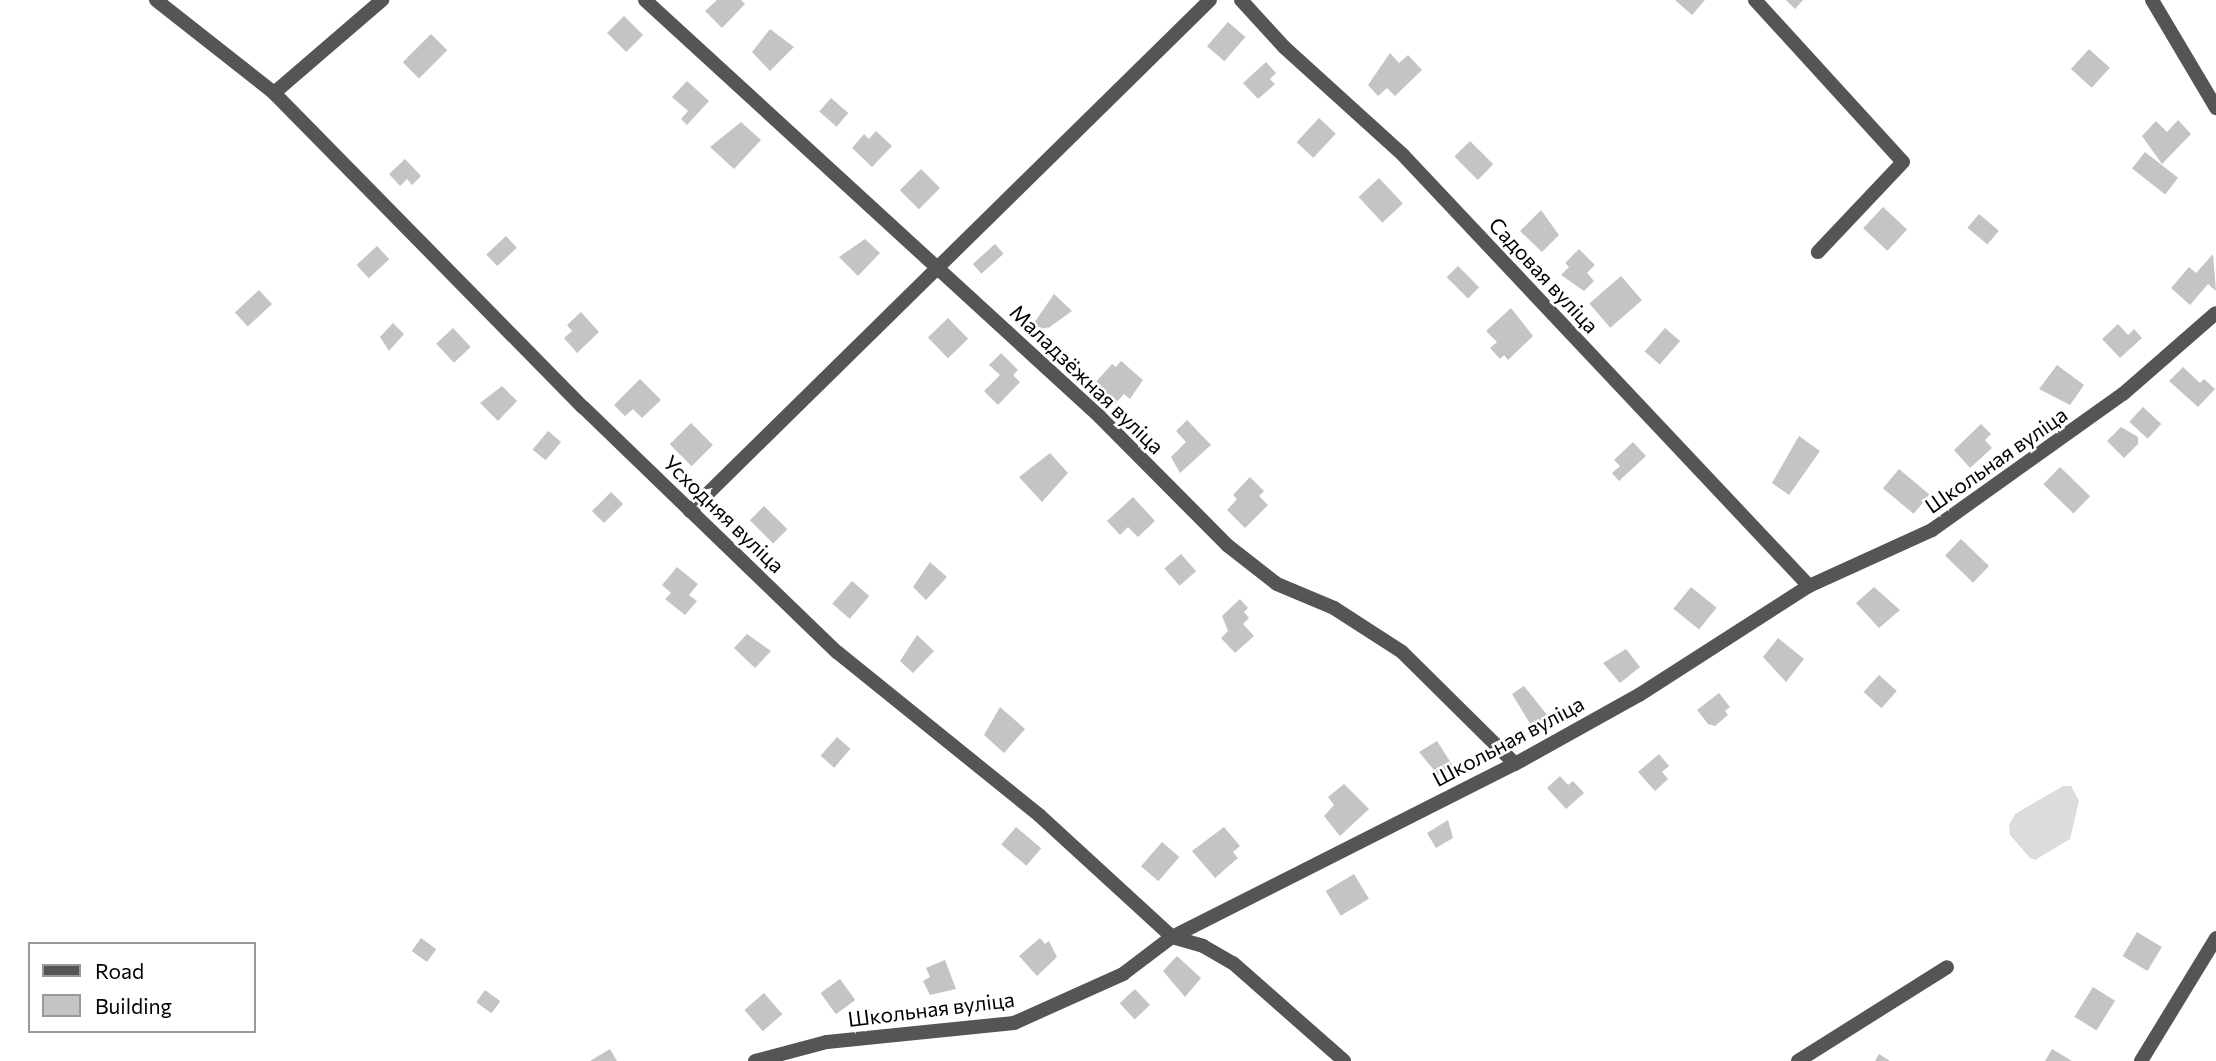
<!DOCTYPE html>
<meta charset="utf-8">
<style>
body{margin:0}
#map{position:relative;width:2216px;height:1061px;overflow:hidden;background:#fff;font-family:Commissioner,sans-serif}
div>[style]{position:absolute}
.green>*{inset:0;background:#dcdcdc}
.building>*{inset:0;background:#c4c4c4;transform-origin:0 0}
.street>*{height:14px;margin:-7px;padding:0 7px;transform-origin:7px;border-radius:7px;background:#555}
span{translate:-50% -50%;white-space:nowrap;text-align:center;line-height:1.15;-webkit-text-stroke:5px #fff;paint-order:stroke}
.street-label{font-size:21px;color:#000}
.legend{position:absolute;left:28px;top:942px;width:228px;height:91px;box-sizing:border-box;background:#fff;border:2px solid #999;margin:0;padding:9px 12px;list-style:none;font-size:21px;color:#000}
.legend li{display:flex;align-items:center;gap:14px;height:35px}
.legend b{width:35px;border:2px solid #999}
</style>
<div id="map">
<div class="green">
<div style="clip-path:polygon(2063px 786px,2071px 786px,2079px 801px,2070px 839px,2035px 860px,2030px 858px,2010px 835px,2009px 825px,2015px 814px)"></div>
</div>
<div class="building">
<div style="clip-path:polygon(717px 0,741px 0,745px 4px,722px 28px,705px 11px)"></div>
<div style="clip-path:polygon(1675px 0,1705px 0,1692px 15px)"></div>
<div style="clip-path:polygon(1786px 0,1803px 0,1795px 9px)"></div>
<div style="left:624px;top:16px;width:27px;height:24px;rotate:45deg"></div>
<div style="left:1228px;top:22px;width:23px;height:32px;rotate:41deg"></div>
<div style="clip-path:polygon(770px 29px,794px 47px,770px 71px,752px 52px)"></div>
<div style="left:431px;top:34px;width:23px;height:40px;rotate:45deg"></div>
<div style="left:2089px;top:49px;width:28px;height:27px;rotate:42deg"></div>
<div style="clip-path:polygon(1390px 53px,1399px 63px,1408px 55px,1422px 70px,1395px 96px,1387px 88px,1378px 96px,1368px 85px)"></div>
<div style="clip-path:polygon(1266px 62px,1276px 73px,1270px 79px,1275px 84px,1258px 99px,1243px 83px)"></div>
<div style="clip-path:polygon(687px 81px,709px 101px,687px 125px,681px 119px,688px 111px,672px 97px)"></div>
<div style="left:831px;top:98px;width:23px;height:18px;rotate:41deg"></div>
<div style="left:1319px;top:118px;width:23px;height:33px;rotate:43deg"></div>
<div style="clip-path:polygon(2178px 120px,2191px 134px,2162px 164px,2142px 136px,2156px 121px,2167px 132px)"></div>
<div style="clip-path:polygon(741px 122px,761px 140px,734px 169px,710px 147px)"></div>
<div style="clip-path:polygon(876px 131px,892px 146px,872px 167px,852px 148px,864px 134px,869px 139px)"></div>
<div style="left:1470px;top:141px;width:33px;height:22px;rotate:45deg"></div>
<div style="left:2145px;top:152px;width:42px;height:21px;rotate:38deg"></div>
<div style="clip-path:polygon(405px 159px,421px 176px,412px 185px,407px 179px,400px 186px,389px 174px)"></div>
<div style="left:921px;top:169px;width:27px;height:30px;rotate:45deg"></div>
<div style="left:1379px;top:178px;width:35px;height:28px;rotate:47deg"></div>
<div style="left:1883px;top:207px;width:33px;height:29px;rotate:43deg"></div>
<div style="clip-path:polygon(1541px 210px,1559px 235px,1542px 252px,1520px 231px)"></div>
<div style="left:1979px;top:214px;width:26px;height:18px;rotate:40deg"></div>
<div style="left:506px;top:236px;width:16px;height:27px;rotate:47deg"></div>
<div style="clip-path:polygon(865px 239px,880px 253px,858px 276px,839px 257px)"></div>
<div style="left:995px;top:244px;width:13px;height:30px;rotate:48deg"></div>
<div style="left:377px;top:246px;width:18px;height:28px;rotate:47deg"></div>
<div style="clip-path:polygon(1579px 249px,1595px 265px,1587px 273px,1594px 281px,1584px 291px,1561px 275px,1569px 267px,1565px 263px)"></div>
<div style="clip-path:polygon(2213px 254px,2216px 291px,2208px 284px,2190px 305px,2171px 288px,2189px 267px,2196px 273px)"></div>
<div style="left:1458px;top:266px;width:30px;height:16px;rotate:45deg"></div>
<div style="left:1621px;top:276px;width:32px;height:42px;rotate:49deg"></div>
<div style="left:259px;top:290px;width:19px;height:33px;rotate:47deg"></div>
<div style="clip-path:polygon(1054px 294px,1072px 311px,1043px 332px,1034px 323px)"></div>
<div style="clip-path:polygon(1511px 308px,1533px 336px,1508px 360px,1504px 355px,1500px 359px,1490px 348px,1497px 342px,1486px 331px)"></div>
<div style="clip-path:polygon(581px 312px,599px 332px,577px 353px,564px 338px,572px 331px,567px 325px)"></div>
<div style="left:948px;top:318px;width:29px;height:28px;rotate:46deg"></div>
<div style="clip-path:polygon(393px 323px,404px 334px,389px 351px,380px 337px)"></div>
<div style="clip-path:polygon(2118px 324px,2128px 335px,2134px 329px,2142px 338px,2120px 358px,2102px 339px)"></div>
<div style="left:453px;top:328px;width:26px;height:23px;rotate:47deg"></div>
<div style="left:1665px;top:328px;width:20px;height:31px;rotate:41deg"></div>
<div style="clip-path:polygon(1001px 353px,1018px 370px,1013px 375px,1020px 382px,998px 405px,984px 391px,1000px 375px,989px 365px)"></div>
<div style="clip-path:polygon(1121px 361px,1143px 380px,1130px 399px,1124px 394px,1115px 404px,1093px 385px,1112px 364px,1116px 367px)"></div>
<div style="clip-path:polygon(2057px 365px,2084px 385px,2070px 405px,2039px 389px)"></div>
<div style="clip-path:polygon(2183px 367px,2200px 383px,2204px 379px,2215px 389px,2198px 407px,2169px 381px)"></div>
<div style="clip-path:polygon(640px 379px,661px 400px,642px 418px,633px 409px,625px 416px,614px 405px)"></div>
<div style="clip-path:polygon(502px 386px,517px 401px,498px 421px,480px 403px)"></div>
<div style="left:2143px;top:407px;width:25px;height:20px;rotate:43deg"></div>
<div style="clip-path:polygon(1187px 420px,1211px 445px,1180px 473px,1171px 457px,1186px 442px,1176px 431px)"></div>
<div style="left:691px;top:423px;width:31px;height:30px;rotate:45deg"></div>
<div style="clip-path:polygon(1981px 424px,1991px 434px,1985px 440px,1992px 448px,1970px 468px,1954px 450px)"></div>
<div style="clip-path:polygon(2121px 427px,2138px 437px,2138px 444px,2124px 458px,2107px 441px)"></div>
<div style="left:548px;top:431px;width:17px;height:24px;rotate:40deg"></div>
<div style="clip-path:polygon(1799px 436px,1820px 451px,1789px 495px,1772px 483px)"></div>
<div style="clip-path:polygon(1633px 442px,1646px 456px,1619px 481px,1612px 473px,1620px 466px,1614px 460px)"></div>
<div style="clip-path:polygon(1050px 453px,1068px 473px,1042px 502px,1019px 477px)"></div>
<div style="left:2060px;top:467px;width:42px;height:24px;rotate:44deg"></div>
<div style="left:1899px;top:469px;width:40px;height:25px;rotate:40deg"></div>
<div style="clip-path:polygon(1250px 477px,1264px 491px,1259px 496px,1268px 505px,1245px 528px,1227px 510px,1237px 499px,1233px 495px)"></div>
<div style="left:611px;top:492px;width:17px;height:27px;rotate:45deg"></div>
<div style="clip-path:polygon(1133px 497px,1155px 521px,1138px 537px,1128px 527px,1120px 535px,1107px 521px)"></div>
<div style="left:764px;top:506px;width:33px;height:20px;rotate:45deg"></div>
<div style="left:1961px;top:539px;width:39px;height:23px;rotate:44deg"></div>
<div style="left:1181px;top:554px;width:23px;height:22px;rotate:49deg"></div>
<div style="clip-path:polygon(930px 562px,947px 577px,926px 600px,913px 587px)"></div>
<div style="clip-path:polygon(677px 567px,698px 584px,689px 595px,697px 601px,685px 615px,665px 599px,671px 593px,662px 585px)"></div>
<div style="left:852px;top:581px;width:23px;height:30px;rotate:41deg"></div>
<div style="left:1691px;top:587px;width:33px;height:28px;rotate:39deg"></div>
<div style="clip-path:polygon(1874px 587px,1900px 610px,1879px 628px,1856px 603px)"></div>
<div style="clip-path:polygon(1240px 599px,1248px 608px,1244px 612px,1249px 618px,1243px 624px,1254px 636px,1235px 653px,1221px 638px,1228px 631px,1222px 616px)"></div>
<div style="clip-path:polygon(747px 634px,771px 651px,755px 668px,734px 648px)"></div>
<div style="clip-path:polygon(917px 635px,934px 651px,913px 673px,900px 661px)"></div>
<div style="clip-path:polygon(1778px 638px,1804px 659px,1786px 682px,1763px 657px)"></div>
<div style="clip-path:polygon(1626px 649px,1640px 667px,1620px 683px,1603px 663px)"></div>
<div style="left:1879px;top:675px;width:24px;height:23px;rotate:42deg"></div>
<div style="clip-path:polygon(1524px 686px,1548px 716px,1532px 727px,1512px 694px)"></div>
<div style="clip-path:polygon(1719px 693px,1730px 707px,1725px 711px,1728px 715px,1715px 726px,1708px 724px,1697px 710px)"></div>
<div style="clip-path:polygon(1000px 707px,1025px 729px,1004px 753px,984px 735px)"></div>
<div style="left:837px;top:737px;width:18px;height:25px;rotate:41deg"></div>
<div style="clip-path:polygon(1437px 741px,1453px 766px,1438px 775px,1419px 752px)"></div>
<div style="clip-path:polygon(1659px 754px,1669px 766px,1662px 772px,1668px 779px,1655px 791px,1638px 772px)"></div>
<div style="clip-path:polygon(1560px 776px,1568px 785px,1573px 781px,1584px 793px,1566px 809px,1547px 788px)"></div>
<div style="clip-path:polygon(1344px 784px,1369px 809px,1340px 836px,1324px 816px,1334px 805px,1328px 797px)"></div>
<div style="clip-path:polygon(1448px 820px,1453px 838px,1436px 848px,1427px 833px)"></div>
<div style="left:1016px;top:827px;width:33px;height:23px;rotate:40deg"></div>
<div style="clip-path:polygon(1224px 827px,1240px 846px,1233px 852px,1238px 858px,1215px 878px,1192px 851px)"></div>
<div style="left:1162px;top:842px;width:23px;height:32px;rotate:41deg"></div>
<div style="left:1354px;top:874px;width:29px;height:33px;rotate:59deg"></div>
<div style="left:2137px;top:932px;width:29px;height:28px;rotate:31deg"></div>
<div style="left:421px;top:938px;width:19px;height:16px;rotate:36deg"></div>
<div style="clip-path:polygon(1040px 938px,1045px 944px,1049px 941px,1057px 957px,1037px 976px,1019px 956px)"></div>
<div style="clip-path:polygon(1177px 956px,1201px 978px,1185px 997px,1163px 971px)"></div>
<div style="clip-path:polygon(945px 960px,956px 989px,930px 995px,923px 981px,930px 977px,926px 968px)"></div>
<div style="left:840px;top:979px;width:26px;height:24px;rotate:54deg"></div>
<div style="left:2093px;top:987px;width:26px;height:35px;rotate:32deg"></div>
<div style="left:1135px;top:989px;width:22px;height:21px;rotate:47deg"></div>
<div style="left:485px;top:990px;width:19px;height:15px;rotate:36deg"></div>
<div style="left:764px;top:993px;width:28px;height:26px;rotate:49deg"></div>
<div style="clip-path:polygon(610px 1049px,617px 1061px,590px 1061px)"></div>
<div style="clip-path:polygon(2052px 1049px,2072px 1061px,2045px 1061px)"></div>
<div style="clip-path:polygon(1879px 1054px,1890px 1061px,1875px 1061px)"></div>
</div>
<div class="street">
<div style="left:156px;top:0;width:150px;rotate:38.2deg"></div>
<div style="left:274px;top:93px;width:441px;rotate:45.5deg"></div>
<div style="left:583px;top:407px;width:353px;rotate:44deg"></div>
<div style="left:837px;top:652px;width:260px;rotate:38.9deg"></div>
<div style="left:1039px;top:815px;width:180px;rotate:42.5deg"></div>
<div style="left:1172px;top:937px;width:32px;rotate:16deg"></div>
<div style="left:1203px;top:946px;width:34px;rotate:30deg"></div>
<div style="left:1233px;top:963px;width:148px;rotate:41.4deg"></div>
<div style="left:645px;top:0;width:616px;rotate:42.5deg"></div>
<div style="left:1099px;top:416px;width:182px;rotate:45.2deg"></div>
<div style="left:1227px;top:545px;width:63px;rotate:38deg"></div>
<div style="left:1277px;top:584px;width:62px;rotate:22.8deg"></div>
<div style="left:1334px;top:608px;width:81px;rotate:32.9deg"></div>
<div style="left:1402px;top:652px;width:159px;rotate:44.7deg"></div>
<div style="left:1241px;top:0;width:64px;rotate:47.5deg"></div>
<div style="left:1284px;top:47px;width:161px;rotate:42.2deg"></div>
<div style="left:1403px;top:155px;width:592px;rotate:46.71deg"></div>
<div style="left:1755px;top:0;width:219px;rotate:47.6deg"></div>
<div style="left:1903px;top:162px;width:124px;rotate:133.4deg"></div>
<div style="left:2152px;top:0;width:126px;rotate:59.3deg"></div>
<div style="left:274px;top:93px;width:143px;rotate:-40.7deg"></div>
<div style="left:690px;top:511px;width:729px;rotate:-44.5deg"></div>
<div style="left:755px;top:1061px;width:74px;rotate:-14.8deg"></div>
<div style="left:827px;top:1042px;width:188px;rotate:-5.8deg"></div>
<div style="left:1014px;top:1023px;width:120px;rotate:-24.2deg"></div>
<div style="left:1123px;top:974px;width:61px;rotate:-37.1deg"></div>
<div style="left:1172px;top:937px;width:384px;rotate:-26.8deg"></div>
<div style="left:1515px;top:764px;width:142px;rotate:-29.1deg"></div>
<div style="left:1639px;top:695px;width:202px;rotate:-32.7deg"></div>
<div style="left:1809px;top:586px;width:135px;rotate:-24.5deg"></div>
<div style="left:1932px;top:530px;width:234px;rotate:-35.5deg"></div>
<div style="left:2123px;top:394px;width:123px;rotate:-41.1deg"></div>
<div style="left:1798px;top:1061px;width:176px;rotate:-32.2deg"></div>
<div style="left:2141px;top:1061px;width:144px;rotate:-58.6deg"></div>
</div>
<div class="street-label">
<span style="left:1544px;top:275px;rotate:47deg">Садовая вуліца</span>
<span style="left:1087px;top:379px;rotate:44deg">Маладзёжная вуліца</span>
<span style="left:1996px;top:460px;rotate:-35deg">Школьная вуліца</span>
<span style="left:724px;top:514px;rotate:44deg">Усходняя вуліца</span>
<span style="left:1508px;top:741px;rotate:-28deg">Школьная вуліца</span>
<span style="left:931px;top:1009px;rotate:-7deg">Школьная вуліца</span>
</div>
<ul class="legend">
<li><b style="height:9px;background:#555"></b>Road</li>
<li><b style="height:19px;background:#c4c4c4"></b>Building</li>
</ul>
</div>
